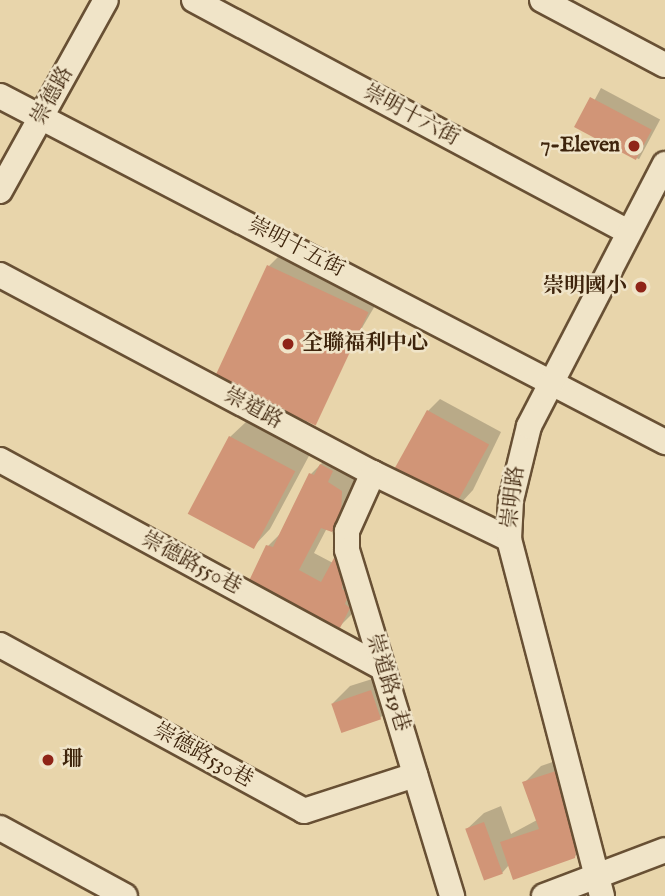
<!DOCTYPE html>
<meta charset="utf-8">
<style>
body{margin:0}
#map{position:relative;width:665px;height:896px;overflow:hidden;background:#e8d5ab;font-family:"IM FELL English","Noto Serif TC",serif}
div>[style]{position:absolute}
.shadow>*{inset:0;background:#0003;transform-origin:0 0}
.building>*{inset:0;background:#d19577;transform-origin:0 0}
.roads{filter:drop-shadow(2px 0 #685034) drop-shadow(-2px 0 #685034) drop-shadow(0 2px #685034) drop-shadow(0 -2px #685034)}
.minor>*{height:24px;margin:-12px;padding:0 12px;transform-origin:12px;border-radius:12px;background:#f0e4c8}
.dots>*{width:19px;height:19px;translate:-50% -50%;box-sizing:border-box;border:4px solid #f0e4c8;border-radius:50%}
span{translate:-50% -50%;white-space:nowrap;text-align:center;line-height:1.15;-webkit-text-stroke:5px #f0e4c8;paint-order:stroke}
.street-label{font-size:21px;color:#3e240c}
.poi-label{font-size:21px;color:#3e240c;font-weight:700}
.right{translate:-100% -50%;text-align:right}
.left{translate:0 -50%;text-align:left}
</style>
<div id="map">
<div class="shadow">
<div style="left:601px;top:88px;width:67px;height:45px;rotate:28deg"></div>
<div style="clip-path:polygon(278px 257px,376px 304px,306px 423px,269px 266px)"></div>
<div style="clip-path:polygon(440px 399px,501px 432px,473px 490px,461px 503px,428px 411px)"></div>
<div style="clip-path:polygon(247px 421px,310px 454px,270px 529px,254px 546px,230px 437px)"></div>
<div style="clip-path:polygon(328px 457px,358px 474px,357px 501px,327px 528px,314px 553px,333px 563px,352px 542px,360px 547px,357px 609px,340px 626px,268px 546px,283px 531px,311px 474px)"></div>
<div style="clip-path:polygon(388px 674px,397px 701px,380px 718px,333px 703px,350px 686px)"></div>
<div style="clip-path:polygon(573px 755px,592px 840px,574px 857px,509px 865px,502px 873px,467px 829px,484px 813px,501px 806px,511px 834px,537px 820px,524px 783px,541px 766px)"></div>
</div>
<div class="building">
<div style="left:590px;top:97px;width:70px;height:34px;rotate:28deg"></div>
<div style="left:267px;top:265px;width:112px;height:125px;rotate:25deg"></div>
<div style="left:427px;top:410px;width:71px;height:72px;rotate:29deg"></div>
<div style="left:229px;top:436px;width:75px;height:88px;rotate:28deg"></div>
<div style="clip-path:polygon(320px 464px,333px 471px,328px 482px,342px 491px,341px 520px,332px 532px,321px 528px,299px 570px,321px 582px,334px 558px,344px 565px,342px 589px,349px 593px,345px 604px,350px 608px,340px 628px,248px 583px,266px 545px,273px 547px,309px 473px,314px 475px)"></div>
<div style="left:371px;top:690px;width:31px;height:42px;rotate:71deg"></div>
<div style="clip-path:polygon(556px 771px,577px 844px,575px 858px,513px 880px,500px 842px,539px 829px,522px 782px)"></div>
<div style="left:484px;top:822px;width:55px;height:20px;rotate:70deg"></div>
</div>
<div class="roads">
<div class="minor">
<div style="left:194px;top:0;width:492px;rotate:28.1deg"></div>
<div style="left:542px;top:0;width:139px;rotate:27.9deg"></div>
<div style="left:0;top:96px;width:750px;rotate:27.49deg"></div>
<div style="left:0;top:191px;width:218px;rotate:-61deg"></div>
<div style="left:0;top:275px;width:422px;rotate:28deg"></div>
<div style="left:373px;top:473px;width:151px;rotate:25.9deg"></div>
<div style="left:0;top:460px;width:434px;rotate:28.5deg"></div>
<div style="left:373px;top:473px;width:64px;rotate:114.1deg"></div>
<div style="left:347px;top:531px;width:19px;rotate:90deg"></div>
<div style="left:347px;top:550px;width:362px;rotate:73.1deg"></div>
<div style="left:0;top:645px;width:346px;rotate:28.6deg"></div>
<div style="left:304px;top:811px;width:117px;rotate:-18deg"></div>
<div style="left:0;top:828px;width:142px;rotate:28.5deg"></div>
<div style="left:544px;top:896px;width:129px;rotate:-20.8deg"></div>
<div style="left:602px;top:896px;width:369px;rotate:-104.6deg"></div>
<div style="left:509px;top:539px;width:39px;rotate:-87deg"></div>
<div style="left:511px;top:500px;width:76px;rotate:-76.3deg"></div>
<div style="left:529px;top:426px;width:295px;rotate:-62.6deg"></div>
</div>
</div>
<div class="dots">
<div style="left:634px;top:146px;background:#8f2418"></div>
<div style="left:641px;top:287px;background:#8f2418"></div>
<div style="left:288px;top:344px;background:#8f2418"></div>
<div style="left:48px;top:760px;background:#8f2418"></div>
</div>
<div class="street-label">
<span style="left:53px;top:96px;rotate:-61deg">崇德路</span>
<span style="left:411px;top:116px;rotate:28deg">崇明十六街</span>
<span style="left:296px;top:248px;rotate:27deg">崇明十五街</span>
<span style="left:253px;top:409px;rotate:28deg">崇道路</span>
<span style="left:514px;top:497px;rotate:-83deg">崇明路</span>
<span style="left:191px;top:564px;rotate:28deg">崇德路550巷</span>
<span style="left:387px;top:683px;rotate:73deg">崇道路19巷</span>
<span style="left:203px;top:756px;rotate:29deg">崇德路530巷</span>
</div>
<div class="poi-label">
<span class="right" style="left:620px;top:146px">7-Eleven</span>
<span class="right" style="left:627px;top:287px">崇明國小</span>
<span class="left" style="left:302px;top:344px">全聯福利中心</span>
<span class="left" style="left:62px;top:760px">珊</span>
</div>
</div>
